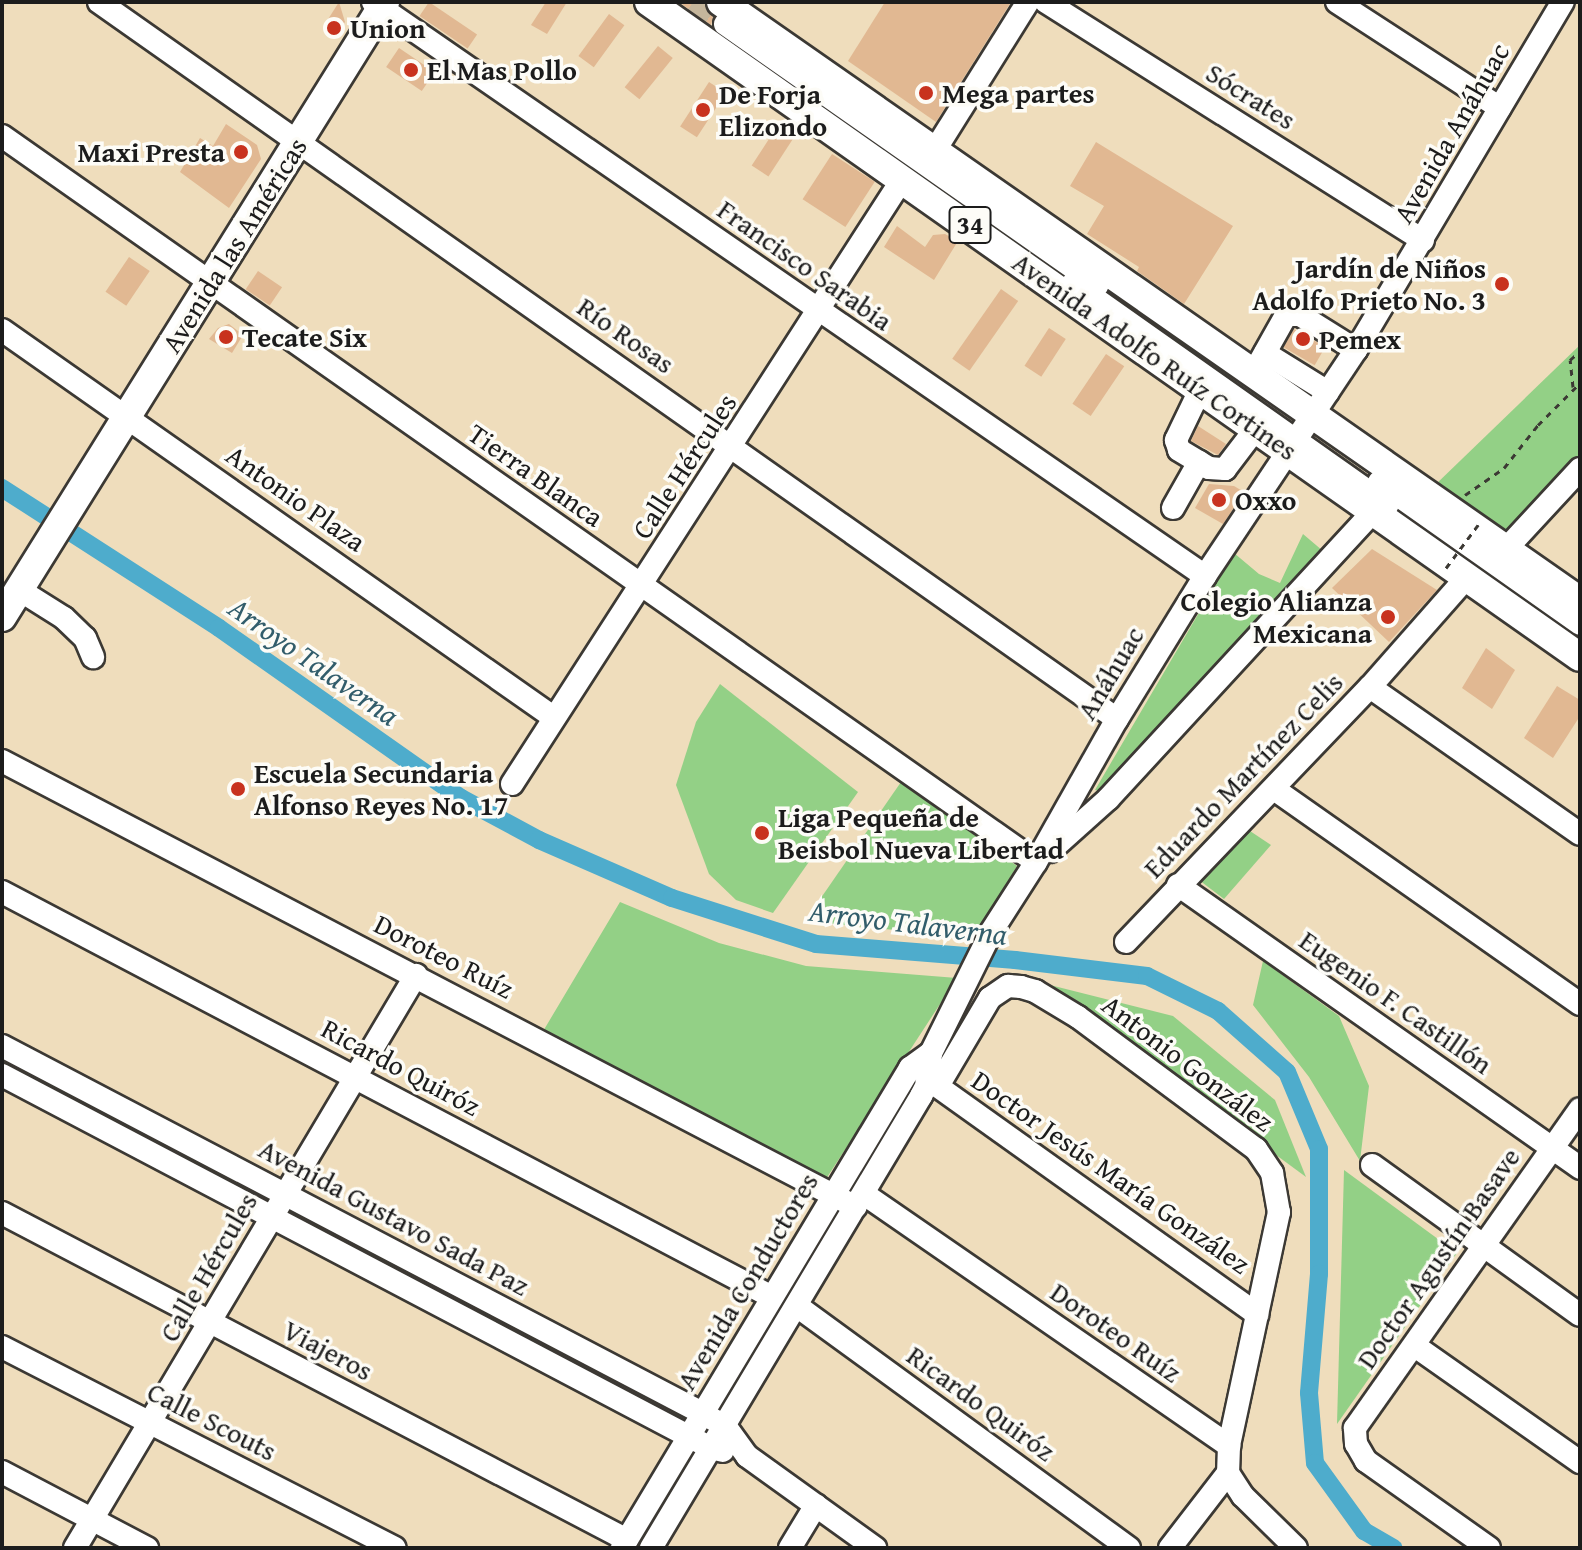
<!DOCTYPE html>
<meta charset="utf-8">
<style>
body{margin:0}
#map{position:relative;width:1582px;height:1550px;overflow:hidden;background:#efddbc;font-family:"Gentium Book Plus",serif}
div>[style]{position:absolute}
.green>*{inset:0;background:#93d086}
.canal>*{height:18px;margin:-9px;padding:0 9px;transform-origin:9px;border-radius:9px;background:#4eaccc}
.building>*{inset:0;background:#e1b892;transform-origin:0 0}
.minor-tunnel>*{height:22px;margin-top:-11px;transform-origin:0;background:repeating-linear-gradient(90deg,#c5b69c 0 22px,transparent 0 33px)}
.path>*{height:3px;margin-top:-1.5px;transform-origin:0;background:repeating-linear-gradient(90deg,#3c3934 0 6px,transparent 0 12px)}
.roads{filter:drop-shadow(2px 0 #3c3934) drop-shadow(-2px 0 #3c3934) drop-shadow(0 2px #3c3934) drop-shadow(0 -2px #3c3934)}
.minor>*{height:22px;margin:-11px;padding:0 11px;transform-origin:11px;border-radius:11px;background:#fff}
.major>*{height:28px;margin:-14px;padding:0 14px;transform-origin:14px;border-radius:14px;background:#fff}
.path-bridge>*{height:3px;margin-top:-1.5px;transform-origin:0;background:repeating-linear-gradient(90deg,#3c3934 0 6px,transparent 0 12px)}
.dots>*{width:22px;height:22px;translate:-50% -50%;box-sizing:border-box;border:4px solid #fdfcf7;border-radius:50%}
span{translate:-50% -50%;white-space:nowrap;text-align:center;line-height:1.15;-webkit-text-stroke:7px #fdfcf7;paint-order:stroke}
.shield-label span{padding:2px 6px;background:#fdfcf7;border:2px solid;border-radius:6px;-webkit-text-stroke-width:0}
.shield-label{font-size:26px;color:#1c1c1c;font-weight:700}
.poi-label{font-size:28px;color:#1c1c1c;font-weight:700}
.left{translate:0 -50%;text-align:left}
.right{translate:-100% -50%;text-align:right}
.street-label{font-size:28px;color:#1c1c1c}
.water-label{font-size:30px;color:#325d6b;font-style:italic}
.frame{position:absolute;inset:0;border:4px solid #1c1c1c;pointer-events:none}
</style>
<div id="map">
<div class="green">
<div style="clip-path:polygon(1580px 345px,1580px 456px,1501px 541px,1433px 487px)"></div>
<div style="clip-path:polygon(1303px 534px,1323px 551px,1099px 791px,1095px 790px,1234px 553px,1259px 574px,1280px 583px)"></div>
<div style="clip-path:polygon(720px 684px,858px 792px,773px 913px,736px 900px,709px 874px,676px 785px,696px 722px)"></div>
<div style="clip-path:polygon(901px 782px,1017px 866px,974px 938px,805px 921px)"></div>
<div style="clip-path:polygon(1247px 829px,1271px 845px,1224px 899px,1199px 880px)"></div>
<div style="clip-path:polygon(620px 902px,719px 943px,806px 966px,957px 978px,824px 1182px,542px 1033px)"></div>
<div style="clip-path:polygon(1263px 961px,1339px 1016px,1369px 1086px,1360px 1161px,1309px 1077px,1253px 1005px)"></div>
<div style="clip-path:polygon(1042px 983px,1173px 1016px,1275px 1100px,1306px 1177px)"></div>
<div style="clip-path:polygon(1344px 1170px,1457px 1253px,1337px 1424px)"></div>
</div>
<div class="canal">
<div style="left:2px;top:488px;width:258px;rotate:32.8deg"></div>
<div style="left:219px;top:628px;width:296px;rotate:35.1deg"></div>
<div style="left:461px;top:798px;width:89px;rotate:28.3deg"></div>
<div style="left:539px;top:840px;width:145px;rotate:23.6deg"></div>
<div style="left:672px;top:898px;width:151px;rotate:17.7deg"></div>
<div style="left:816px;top:944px;width:200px;rotate:4.6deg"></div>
<div style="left:1015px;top:960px;width:133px;rotate:6.9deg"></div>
<div style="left:1147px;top:976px;width:79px;rotate:26.2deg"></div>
<div style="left:1218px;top:1011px;width:92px;rotate:41.5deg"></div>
<div style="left:1287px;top:1072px;width:83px;rotate:67.4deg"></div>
<div style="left:1319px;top:1149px;width:125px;rotate:90deg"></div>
<div style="left:1319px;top:1274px;width:119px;rotate:94.8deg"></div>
<div style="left:1309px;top:1393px;width:70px;rotate:85.1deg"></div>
<div style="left:1315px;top:1463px;width:84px;rotate:54.2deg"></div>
<div style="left:1364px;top:1531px;width:34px;rotate:30deg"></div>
</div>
<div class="building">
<div style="clip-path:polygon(339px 2px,345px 22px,337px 33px,325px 24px)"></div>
<div style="left:429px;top:2px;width:58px;height:17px;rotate:34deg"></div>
<div style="clip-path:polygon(546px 2px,567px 2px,547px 34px,531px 25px)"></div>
<div style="clip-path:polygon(679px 2px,705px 5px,713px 17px,711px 25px)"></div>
<div style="clip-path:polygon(885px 2px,1011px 2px,936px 122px,848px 61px)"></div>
<div style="left:609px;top:14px;width:19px;height:52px;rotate:36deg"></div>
<div style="left:658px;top:46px;width:19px;height:53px;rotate:39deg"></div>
<div style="left:399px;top:48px;width:43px;height:23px;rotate:34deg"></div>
<div style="left:709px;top:82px;width:20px;height:53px;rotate:33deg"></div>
<div style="left:780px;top:122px;width:20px;height:52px;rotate:33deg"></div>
<div style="clip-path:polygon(226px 124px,257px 145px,261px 159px,229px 208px,180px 172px,200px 138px,213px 146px)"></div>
<div style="clip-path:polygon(1096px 142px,1233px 226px,1184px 304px,1137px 271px,1139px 267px,1087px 234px,1104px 206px,1070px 186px)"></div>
<div style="left:832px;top:154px;width:51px;height:54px;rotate:33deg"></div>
<div style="clip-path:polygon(897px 226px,925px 247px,933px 235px,945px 234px,958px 241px,934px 280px,884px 247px)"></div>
<div style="left:129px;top:257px;width:25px;height:42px;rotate:34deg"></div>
<div style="left:258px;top:271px;width:29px;height:22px;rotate:34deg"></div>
<div style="left:1001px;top:289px;width:21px;height:85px;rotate:35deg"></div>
<div style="clip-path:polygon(229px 324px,243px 335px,232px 353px,209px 339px,218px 328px)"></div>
<div style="left:1049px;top:328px;width:20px;height:45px;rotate:33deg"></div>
<div style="left:1294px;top:329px;width:36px;height:21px;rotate:30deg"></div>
<div style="left:1106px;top:354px;width:22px;height:60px;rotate:34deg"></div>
<div style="clip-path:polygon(1198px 426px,1226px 444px,1218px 455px,1191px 441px)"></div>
<div style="clip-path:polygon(1209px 484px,1234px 486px,1244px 492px,1223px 524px,1195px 508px)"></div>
<div style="clip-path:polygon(1372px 549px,1437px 590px,1389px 642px,1332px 588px)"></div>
<div style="clip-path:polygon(1486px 648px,1515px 670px,1492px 709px,1462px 688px)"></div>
<div style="clip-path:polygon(1557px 686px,1580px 700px,1580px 716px,1553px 758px,1524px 738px)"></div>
</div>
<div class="minor-tunnel">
<div style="left:693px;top:2px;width:39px;rotate:35deg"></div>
</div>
<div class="path">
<div style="left:1573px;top:387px;width:27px;rotate:-96deg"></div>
<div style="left:1570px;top:360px;width:13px;rotate:-42deg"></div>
<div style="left:1465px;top:495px;width:47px;rotate:-34.7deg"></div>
<div style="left:1504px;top:468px;width:55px;rotate:-51.7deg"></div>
<div style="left:1538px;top:425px;width:59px;rotate:-45deg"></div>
</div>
<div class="roads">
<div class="minor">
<div style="left:99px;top:2px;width:1245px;rotate:35.16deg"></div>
<div style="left:373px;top:2px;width:1011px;rotate:34.6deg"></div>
<div style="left:1046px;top:2px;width:446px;rotate:32.3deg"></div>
<div style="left:1337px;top:2px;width:194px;rotate:33deg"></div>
<div style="left:725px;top:24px;width:455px;rotate:35deg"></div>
<div style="left:2px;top:136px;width:1263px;rotate:35.07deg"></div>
<div style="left:935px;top:150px;width:175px;rotate:-57.9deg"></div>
<div style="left:1073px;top:283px;width:385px;rotate:35.2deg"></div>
<div style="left:2px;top:330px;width:673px;rotate:35.08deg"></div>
<div style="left:1265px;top:353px;width:74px;rotate:31.8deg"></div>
<div style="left:1253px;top:374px;width:65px;rotate:-60.7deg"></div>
<div style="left:1285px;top:317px;width:5px;rotate:-22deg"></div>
<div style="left:1290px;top:315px;width:10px"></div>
<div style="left:1300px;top:315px;width:66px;rotate:32deg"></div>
<div style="left:1201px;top:388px;width:58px;rotate:115.7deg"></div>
<div style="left:1176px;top:440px;width:10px;rotate:73deg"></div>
<div style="left:1179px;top:450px;width:35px;rotate:31deg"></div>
<div style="left:1209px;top:468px;width:16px;rotate:4deg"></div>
<div style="left:1225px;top:469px;width:53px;rotate:-52.7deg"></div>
<div style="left:1379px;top:482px;width:246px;rotate:35.2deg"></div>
<div style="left:1173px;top:508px;width:53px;rotate:-60.5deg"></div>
<div style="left:1506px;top:549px;width:109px;rotate:-47.2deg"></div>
<div style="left:18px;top:589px;width:54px;rotate:32.2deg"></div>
<div style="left:64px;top:618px;width:29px;rotate:44deg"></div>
<div style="left:85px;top:638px;width:21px;rotate:67deg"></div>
<div style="left:1370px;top:687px;width:256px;rotate:35deg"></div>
<div style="left:2px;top:761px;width:963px;rotate:27.58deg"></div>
<div style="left:512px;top:784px;width:721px;rotate:-57.17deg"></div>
<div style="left:1274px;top:789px;width:374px;rotate:35.1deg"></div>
<div style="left:1050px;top:851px;width:78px;rotate:-41.9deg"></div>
<div style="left:1108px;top:799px;width:392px;rotate:-47.3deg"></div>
<div style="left:1178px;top:885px;width:492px;rotate:35.1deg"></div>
<div style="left:2px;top:892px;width:870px;rotate:27.74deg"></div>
<div style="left:1126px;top:942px;width:353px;rotate:-46.3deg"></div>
<div style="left:1370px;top:687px;width:147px;rotate:-48.6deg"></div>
<div style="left:2px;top:1046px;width:790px;rotate:27.67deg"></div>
<div style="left:702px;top:1413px;width:28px;rotate:30deg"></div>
<div style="left:726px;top:1427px;width:36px;rotate:54deg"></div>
<div style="left:747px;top:1456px;width:158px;rotate:35.7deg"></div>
<div style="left:2px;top:1075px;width:801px;rotate:27.75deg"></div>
<div style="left:711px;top:1448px;width:12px;rotate:14deg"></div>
<div style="left:926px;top:1078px;width:407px;rotate:35.5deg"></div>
<div style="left:938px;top:1086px;width:102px;rotate:-59.4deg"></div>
<div style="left:990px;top:998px;width:22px;rotate:-34deg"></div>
<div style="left:1008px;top:986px;width:13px;rotate:4deg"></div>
<div style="left:1021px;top:987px;width:15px;rotate:16deg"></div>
<div style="left:1035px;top:991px;width:50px;rotate:31.2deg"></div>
<div style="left:1078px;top:1017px;width:222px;rotate:36.6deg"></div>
<div style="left:1256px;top:1149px;width:29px;rotate:56deg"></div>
<div style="left:1272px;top:1173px;width:40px;rotate:80deg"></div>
<div style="left:1279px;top:1212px;width:239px;rotate:102.1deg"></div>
<div style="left:1372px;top:1165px;width:256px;rotate:35.8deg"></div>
<div style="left:864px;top:1194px;width:444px;rotate:34.6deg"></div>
<div style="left:1229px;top:1446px;width:27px;rotate:92deg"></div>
<div style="left:1228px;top:1473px;width:27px;rotate:57deg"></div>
<div style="left:1243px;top:1496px;width:74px;rotate:44.5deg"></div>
<div style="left:2px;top:1213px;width:705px;rotate:27.62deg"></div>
<div style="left:797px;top:1306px;width:411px;rotate:36.1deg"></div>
<div style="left:1415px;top:1346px;width:202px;rotate:35.1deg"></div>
<div style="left:2px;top:1347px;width:441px;rotate:27.1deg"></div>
<div style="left:2px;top:1472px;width:164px;rotate:27.7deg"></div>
<div style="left:75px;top:1548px;width:667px;rotate:-59.24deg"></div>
<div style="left:622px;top:1548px;width:560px;rotate:-59.04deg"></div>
<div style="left:910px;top:1068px;width:26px;rotate:-36deg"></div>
<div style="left:651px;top:1548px;width:527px;rotate:-59.15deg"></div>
<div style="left:921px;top:1096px;width:18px;rotate:-63deg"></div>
<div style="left:929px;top:1080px;width:27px;rotate:-86deg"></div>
<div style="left:931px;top:1053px;width:135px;rotate:-63.6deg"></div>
<div style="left:991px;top:932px;width:83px;rotate:-57.3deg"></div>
<div style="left:1036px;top:862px;width:164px;rotate:-60.5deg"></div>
<div style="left:1117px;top:719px;width:168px;rotate:-58.4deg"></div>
<div style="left:1205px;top:576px;width:272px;rotate:-56.3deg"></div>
<div style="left:1356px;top:350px;width:405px;rotate:-59.3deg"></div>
<div style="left:790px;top:1548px;width:50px;rotate:-58.8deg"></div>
<div style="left:1170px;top:1548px;width:95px;rotate:-52.3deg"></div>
<div style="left:1489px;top:1548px;width:151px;rotate:-144.7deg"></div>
<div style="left:1366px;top:1461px;width:20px;rotate:-120deg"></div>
<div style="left:1356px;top:1444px;width:16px;rotate:-94deg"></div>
<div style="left:1355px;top:1428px;width:390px;rotate:-54.8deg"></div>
</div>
<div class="major">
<div style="left:649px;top:2px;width:1138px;rotate:35.13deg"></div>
<div style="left:721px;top:2px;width:1047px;rotate:34.89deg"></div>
<div style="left:2px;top:617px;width:725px;rotate:-58.09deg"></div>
</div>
</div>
<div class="path-bridge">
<div style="left:1446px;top:568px;width:54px;rotate:-53.3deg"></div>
</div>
<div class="dots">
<div style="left:334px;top:28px;background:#c8321e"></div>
<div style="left:411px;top:70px;background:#c8321e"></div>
<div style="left:926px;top:93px;background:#c8321e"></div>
<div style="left:703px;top:110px;background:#c8321e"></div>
<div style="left:241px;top:152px;background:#c8321e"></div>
<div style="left:1502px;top:284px;background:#c8321e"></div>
<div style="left:226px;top:337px;background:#c8321e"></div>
<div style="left:1303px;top:339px;background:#c8321e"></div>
<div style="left:1219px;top:500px;background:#c8321e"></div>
<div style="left:1388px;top:617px;background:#c8321e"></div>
<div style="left:238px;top:789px;background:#c8321e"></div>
<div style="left:762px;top:833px;background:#c8321e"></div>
</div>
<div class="shield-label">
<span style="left:970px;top:225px">34</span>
</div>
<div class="poi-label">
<span class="left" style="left:350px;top:28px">Union</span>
<span class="left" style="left:427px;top:70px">El Mas Pollo</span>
<span class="left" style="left:942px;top:93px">Mega partes</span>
<span class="left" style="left:719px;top:110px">De Forja<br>Elizondo</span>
<span class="right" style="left:225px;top:152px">Maxi Presta</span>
<span class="right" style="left:1486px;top:284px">Jardín de Niños<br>Adolfo Prieto No. 3</span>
<span class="left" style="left:242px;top:337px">Tecate Six</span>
<span class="left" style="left:1319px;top:339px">Pemex</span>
<span class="left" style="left:1235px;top:500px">Oxxo</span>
<span class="right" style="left:1372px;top:617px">Colegio Alianza<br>Mexicana</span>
<span class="left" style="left:254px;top:789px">Escuela Secundaria<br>Alfonso Reyes No. 17</span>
<span class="left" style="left:778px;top:833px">Liga Pequeña de<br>Beisbol Nueva Libertad</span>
</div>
<div class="street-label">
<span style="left:1251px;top:96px;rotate:32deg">Sócrates</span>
<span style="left:1451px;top:133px;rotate:-60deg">Avenida Anáhuac</span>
<span style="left:234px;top:245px;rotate:-58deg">Avenida las Américas</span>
<span style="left:805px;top:265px;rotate:35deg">Francisco Sarabia</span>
<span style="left:626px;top:335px;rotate:35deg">Río Rosas</span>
<span style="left:1155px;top:356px;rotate:35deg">Avenida Adolfo Ruíz Cortines</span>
<span style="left:684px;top:466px;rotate:-57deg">Calle Hércules</span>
<span style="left:536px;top:475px;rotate:35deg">Tierra Blanca</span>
<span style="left:296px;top:498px;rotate:35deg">Antonio Plaza</span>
<span style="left:1110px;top:673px;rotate:-59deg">Anáhuac</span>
<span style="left:1243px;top:775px;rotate:-46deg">Eduardo Martínez Celis</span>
<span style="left:444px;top:956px;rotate:27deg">Doroteo Ruíz</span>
<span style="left:1396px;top:1002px;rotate:35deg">Eugenio F. Castillón</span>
<span style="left:1188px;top:1063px;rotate:37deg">Antonio González</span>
<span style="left:401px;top:1067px;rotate:28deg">Ricardo Quiróz</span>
<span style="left:1111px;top:1172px;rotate:35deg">Doctor Jesús María González</span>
<span style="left:394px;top:1217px;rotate:28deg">Avenida Gustavo Sada Paz</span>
<span style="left:1438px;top:1258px;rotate:-55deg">Doctor Agustín Basave</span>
<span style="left:208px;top:1267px;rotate:-60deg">Calle Hércules</span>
<span style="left:747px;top:1281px;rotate:-59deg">Avenida Conductores</span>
<span style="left:1116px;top:1332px;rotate:35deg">Doroteo Ruíz</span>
<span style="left:328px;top:1350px;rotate:28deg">Viajeros</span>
<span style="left:981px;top:1403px;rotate:36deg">Ricardo Quiróz</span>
<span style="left:212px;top:1421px;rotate:27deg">Calle Scouts</span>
</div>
<div class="water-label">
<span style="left:314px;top:661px;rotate:35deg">Arroyo Talaverna</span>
<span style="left:908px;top:922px;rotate:7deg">Arroyo Talaverna</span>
</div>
<div class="frame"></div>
</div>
